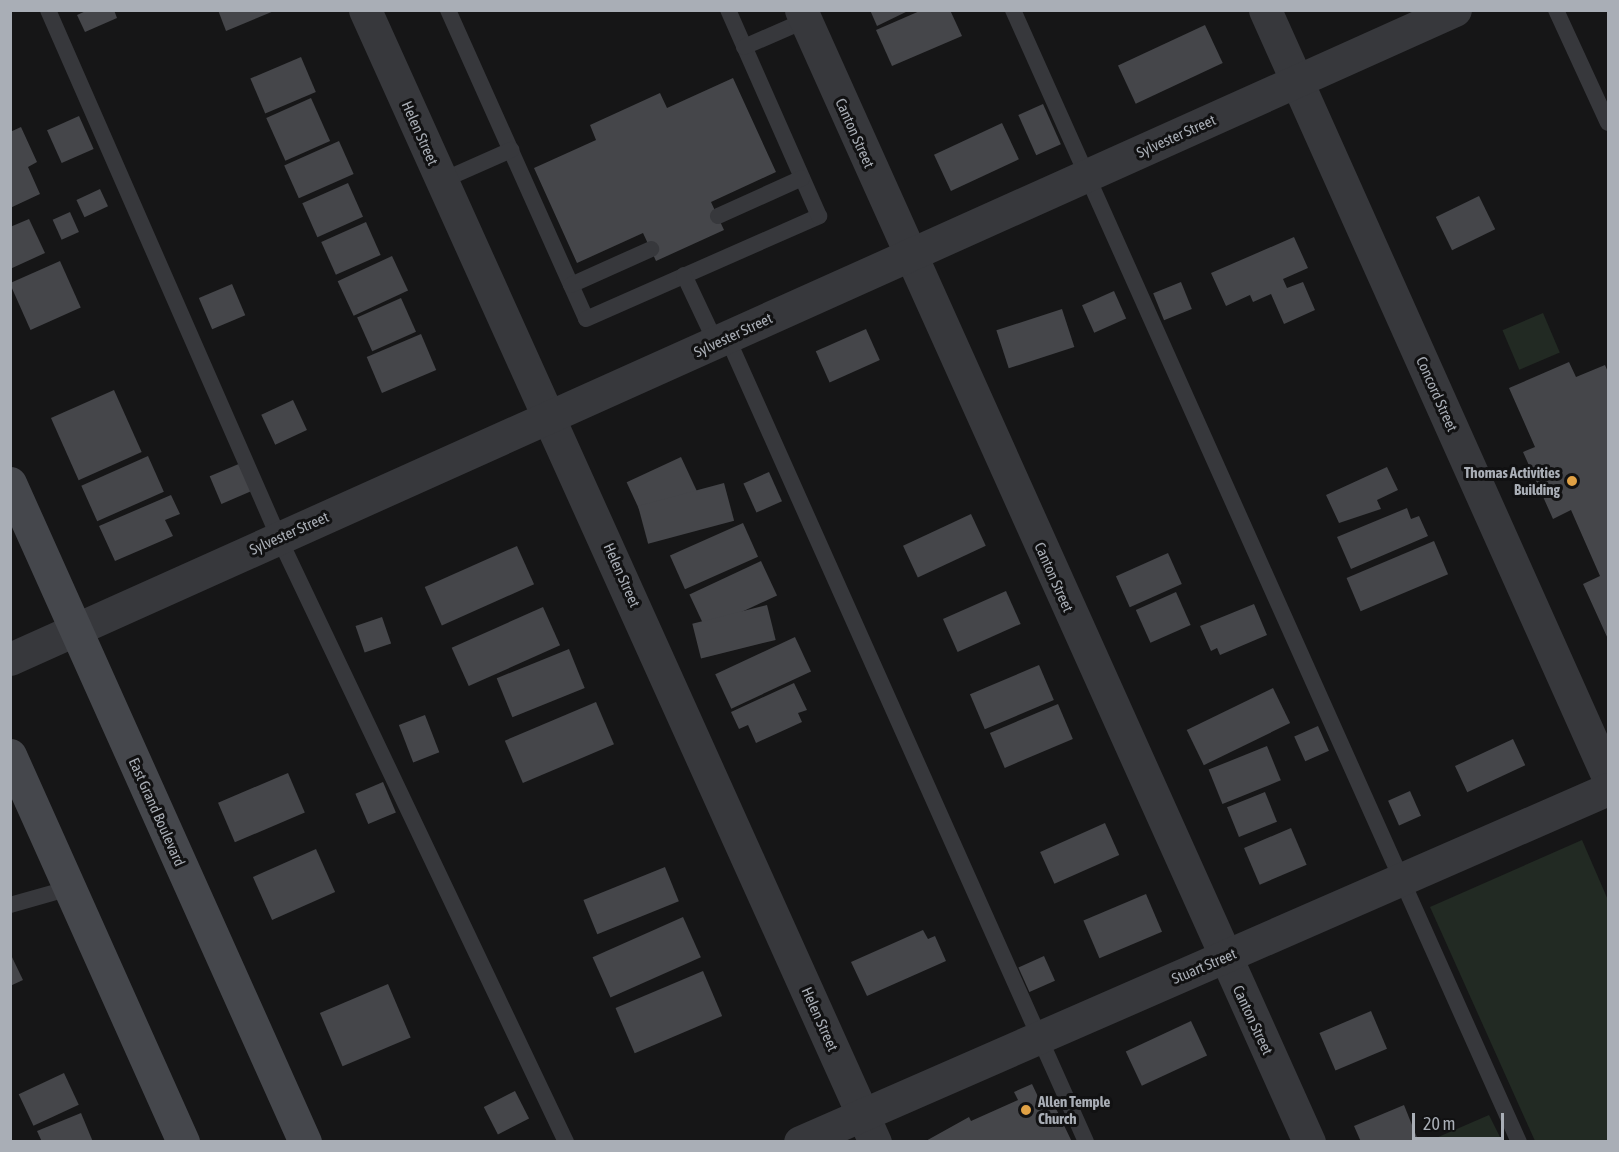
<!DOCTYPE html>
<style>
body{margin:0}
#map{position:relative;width:1619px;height:1152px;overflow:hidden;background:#161617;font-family:"Asap Condensed",sans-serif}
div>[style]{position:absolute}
.green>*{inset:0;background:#222a23;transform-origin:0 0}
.building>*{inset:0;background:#45464a;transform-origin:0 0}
.lane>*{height:16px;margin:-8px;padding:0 8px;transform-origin:8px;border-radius:8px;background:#37383c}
.street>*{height:33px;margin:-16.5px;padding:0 16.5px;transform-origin:16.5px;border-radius:16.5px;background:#37383c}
.secondary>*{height:33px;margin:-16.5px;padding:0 16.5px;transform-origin:16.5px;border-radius:16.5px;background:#45474c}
.dots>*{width:16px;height:16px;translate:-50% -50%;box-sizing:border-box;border:3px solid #111112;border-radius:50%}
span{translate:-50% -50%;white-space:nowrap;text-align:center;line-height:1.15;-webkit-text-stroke:6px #111112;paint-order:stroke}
.street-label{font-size:15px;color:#a9aeb6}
.poi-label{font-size:15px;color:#a9aeb6;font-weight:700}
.right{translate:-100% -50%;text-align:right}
.left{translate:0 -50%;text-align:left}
.frame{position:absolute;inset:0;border:12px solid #a9aeb6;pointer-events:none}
.scale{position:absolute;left:1412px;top:1113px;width:92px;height:27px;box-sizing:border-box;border:3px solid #a9aeb6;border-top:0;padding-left:8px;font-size:18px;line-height:21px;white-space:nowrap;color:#a9aeb6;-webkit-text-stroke:4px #111112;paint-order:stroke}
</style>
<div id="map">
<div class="green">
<div style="left:1543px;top:313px;width:43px;height:44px;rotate:67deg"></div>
<div style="clip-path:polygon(1582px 840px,1608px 900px,1608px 1141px,1535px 1141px,1430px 907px)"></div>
<div style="clip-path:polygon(1489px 1115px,1502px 1141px,1429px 1141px)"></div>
</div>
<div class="building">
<div style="clip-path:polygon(88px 10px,114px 10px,117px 18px,85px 32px,77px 15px)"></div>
<div style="clip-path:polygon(218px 10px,274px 10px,274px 11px,226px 31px)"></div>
<div style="clip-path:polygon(870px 10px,910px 10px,877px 26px)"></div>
<div style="clip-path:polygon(922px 10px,950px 10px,962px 36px,892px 66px,876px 30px)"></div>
<div style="left:1205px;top:25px;width:42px;height:96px;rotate:65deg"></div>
<div style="left:301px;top:57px;width:38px;height:55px;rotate:67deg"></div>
<div style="clip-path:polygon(733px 78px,776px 172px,711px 202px,724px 230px,656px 261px,643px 233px,577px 263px,534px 168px,596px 140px,590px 125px,660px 93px,667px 108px)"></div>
<div style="left:311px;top:98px;width:47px;height:49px;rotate:66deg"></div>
<div style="left:1043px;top:104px;width:44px;height:27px;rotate:66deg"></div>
<div style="left:79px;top:116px;width:36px;height:35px;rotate:66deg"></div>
<div style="left:1002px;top:123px;width:40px;height:75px;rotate:65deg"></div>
<div style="clip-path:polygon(21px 127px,37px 162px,28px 167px,40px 194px,10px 208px,10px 132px)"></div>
<div style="left:339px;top:141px;width:36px;height:60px;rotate:66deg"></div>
<div style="left:348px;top:183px;width:37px;height:50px;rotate:66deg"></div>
<div style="left:100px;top:189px;width:19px;height:26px;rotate:65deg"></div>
<div style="left:1479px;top:196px;width:37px;height:48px;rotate:64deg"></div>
<div style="left:70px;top:212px;width:22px;height:19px;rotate:66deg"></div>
<div style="clip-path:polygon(29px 219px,45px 253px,10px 269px,10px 227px)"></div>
<div style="left:366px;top:222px;width:36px;height:49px;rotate:66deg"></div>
<div style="clip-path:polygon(1294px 237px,1308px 268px,1283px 279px,1287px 288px,1303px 282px,1315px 310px,1284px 324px,1271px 294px,1253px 302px,1250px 295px,1226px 306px,1211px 273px)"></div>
<div style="left:392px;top:256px;width:38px;height:60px;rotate:65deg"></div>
<div style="left:60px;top:261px;width:51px;height:55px;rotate:66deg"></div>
<div style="left:1181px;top:282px;width:29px;height:30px;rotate:68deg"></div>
<div style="left:232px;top:284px;width:34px;height:36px;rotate:67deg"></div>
<div style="left:1114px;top:291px;width:30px;height:35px;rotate:66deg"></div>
<div style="left:401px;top:298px;width:37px;height:48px;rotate:66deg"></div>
<div style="left:1062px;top:309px;width:40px;height:69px;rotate:72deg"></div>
<div style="left:866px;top:329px;width:34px;height:55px;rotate:66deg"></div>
<div style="left:421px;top:334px;width:39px;height:59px;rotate:67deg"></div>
<div style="clip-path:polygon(1569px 362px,1576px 377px,1605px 365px,1608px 372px,1608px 639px,1583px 584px,1600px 576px,1571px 510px,1553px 519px,1523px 452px,1535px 447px,1509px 388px)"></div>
<div style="left:114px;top:390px;width:68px;height:69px;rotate:66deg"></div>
<div style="left:293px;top:400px;width:33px;height:35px;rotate:65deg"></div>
<div style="left:148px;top:456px;width:39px;height:73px;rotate:66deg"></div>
<div style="left:681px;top:457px;width:38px;height:60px;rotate:65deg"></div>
<div style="left:241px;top:463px;width:30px;height:34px;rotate:67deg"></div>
<div style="clip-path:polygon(1387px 467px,1398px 490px,1377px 500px,1381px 509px,1339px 523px,1326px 495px)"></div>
<div style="left:769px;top:472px;width:32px;height:28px;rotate:66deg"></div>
<div style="left:724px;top:483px;width:39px;height:89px;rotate:75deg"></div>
<div style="clip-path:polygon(171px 495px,180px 514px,165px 520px,173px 536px,115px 561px,99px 526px)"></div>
<div style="clip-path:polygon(1407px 508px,1411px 519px,1419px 516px,1428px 536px,1351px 569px,1337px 537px)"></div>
<div style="left:971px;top:514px;width:35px;height:75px;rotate:65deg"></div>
<div style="left:743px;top:523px;width:37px;height:80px;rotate:66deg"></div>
<div style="left:1434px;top:541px;width:36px;height:95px;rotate:67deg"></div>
<div style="left:517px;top:546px;width:42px;height:101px;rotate:66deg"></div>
<div style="left:1168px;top:553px;width:34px;height:57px;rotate:66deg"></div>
<div style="left:761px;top:561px;width:38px;height:79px;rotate:65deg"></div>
<div style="left:1006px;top:591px;width:36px;height:69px;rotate:66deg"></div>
<div style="left:1176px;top:592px;width:36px;height:44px;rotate:66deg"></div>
<div style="clip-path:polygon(1254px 604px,1267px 635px,1220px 655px,1217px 648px,1211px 651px,1200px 626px)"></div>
<div style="left:767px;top:605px;width:36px;height:77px;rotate:76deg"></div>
<div style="left:543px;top:607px;width:42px;height:100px;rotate:66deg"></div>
<div style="left:382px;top:617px;width:28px;height:28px;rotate:71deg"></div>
<div style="left:795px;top:637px;width:38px;height:88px;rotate:65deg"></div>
<div style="left:569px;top:649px;width:42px;height:78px;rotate:68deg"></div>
<div style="left:1039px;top:665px;width:38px;height:75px;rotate:67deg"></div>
<div style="clip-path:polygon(794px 683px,807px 710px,798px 713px,802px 722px,756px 743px,748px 725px,739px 729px,731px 712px)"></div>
<div style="left:1273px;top:688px;width:39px;height:96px;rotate:64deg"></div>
<div style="left:596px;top:702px;width:46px;height:99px;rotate:67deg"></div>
<div style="left:1058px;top:704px;width:38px;height:74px;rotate:67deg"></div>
<div style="left:425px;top:715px;width:40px;height:28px;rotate:69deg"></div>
<div style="left:1318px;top:726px;width:27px;height:26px;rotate:66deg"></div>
<div style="left:1513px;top:739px;width:29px;height:64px;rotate:65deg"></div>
<div style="left:1267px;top:746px;width:37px;height:63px;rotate:68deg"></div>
<div style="left:288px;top:773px;width:43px;height:76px;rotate:67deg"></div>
<div style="left:383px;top:782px;width:33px;height:30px;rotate:67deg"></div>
<div style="left:1410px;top:791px;width:27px;height:24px;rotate:66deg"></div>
<div style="left:1265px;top:792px;width:32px;height:41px;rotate:68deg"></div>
<div style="left:1105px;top:823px;width:35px;height:71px;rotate:66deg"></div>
<div style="left:1291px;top:828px;width:40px;height:51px;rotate:67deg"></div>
<div style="left:316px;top:849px;width:47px;height:69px;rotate:66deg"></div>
<div style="left:665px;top:867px;width:37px;height:88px;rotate:68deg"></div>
<div style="left:1146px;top:894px;width:41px;height:68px;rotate:67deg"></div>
<div style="left:683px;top:917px;width:44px;height:99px;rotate:66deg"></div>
<div style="clip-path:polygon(923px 930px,928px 939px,935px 936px,946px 961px,867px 996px,851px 962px)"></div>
<div style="clip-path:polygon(10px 953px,23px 980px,10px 986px)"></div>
<div style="left:1044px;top:956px;width:27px;height:28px;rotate:66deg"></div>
<div style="left:703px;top:971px;width:49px;height:95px;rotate:67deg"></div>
<div style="left:388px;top:984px;width:58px;height:74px;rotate:67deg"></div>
<div style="left:1371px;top:1011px;width:41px;height:56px;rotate:67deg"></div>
<div style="left:1191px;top:1021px;width:38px;height:72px;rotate:65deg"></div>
<div style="left:64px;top:1073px;width:35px;height:50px;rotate:65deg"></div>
<div style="clip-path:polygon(1032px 1084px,1041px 1103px,1051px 1098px,1072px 1142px,924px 1142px,969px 1117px,971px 1121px,1018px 1100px,1014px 1092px)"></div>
<div style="left:515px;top:1091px;width:31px;height:35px;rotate:63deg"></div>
<div style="clip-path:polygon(1404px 1105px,1418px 1140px,1361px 1142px,1354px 1126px)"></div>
<div style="clip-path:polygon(81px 1113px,93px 1142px,42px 1142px,37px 1131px)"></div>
</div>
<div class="lane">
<div style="left:48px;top:10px;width:576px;rotate:66.37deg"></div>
<div style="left:279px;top:538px;width:669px;rotate:64.58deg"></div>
<div style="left:448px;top:10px;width:338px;rotate:65.9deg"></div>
<div style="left:586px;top:319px;width:255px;rotate:-23.8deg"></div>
<div style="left:819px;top:216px;width:225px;rotate:-113.8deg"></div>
<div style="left:1013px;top:10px;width:1240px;rotate:65.92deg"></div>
<div style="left:1556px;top:10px;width:124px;rotate:65.3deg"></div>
<div style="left:744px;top:47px;width:68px;rotate:-23.5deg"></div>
<div style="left:441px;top:181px;width:77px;rotate:-23.9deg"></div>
<div style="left:718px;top:216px;width:92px;rotate:-24.3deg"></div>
<div style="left:684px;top:275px;width:75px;rotate:64.8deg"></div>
<div style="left:571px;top:285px;width:88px;rotate:-24.2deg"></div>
<div style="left:727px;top:337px;width:881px;rotate:65.96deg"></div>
<div style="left:10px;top:905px;width:62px;rotate:-15.8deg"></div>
</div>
<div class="street">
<div style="left:365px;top:10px;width:1242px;rotate:65.75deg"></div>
<div style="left:801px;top:10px;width:1241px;rotate:65.83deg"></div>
<div style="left:1265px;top:10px;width:840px;rotate:65.91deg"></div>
<div style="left:10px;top:659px;width:1584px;rotate:-24.19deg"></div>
<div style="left:800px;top:1142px;width:882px;rotate:-23.6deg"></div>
</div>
<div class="secondary">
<div style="left:10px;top:483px;width:722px;rotate:65.88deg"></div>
<div style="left:10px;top:755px;width:424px;rotate:65.9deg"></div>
</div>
<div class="dots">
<div style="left:1572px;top:481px;background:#e0a145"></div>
<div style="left:1026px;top:1110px;background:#e0a145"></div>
</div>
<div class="street-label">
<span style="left:420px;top:133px;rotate:66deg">Helen Street</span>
<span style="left:855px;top:133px;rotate:66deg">Canton Street</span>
<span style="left:1176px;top:136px;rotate:-24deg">Sylvester Street</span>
<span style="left:733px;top:335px;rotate:-25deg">Sylvester Street</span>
<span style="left:1437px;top:394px;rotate:66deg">Concord Street</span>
<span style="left:289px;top:533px;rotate:-24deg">Sylvester Street</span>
<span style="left:622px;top:575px;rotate:66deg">Helen Street</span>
<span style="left:1054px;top:577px;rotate:66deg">Canton Street</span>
<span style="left:157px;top:812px;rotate:66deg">East Grand Boulevard</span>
<span style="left:1204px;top:966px;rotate:-23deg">Stuart Street</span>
<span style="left:820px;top:1019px;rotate:66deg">Helen Street</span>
<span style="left:1253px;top:1020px;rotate:65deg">Canton Street</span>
</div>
<div class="poi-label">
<span class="right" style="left:1560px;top:481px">Thomas Activities<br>Building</span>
<span class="left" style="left:1038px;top:1110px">Allen Temple<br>Church</span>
</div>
<div class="frame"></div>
<div class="scale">20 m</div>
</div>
